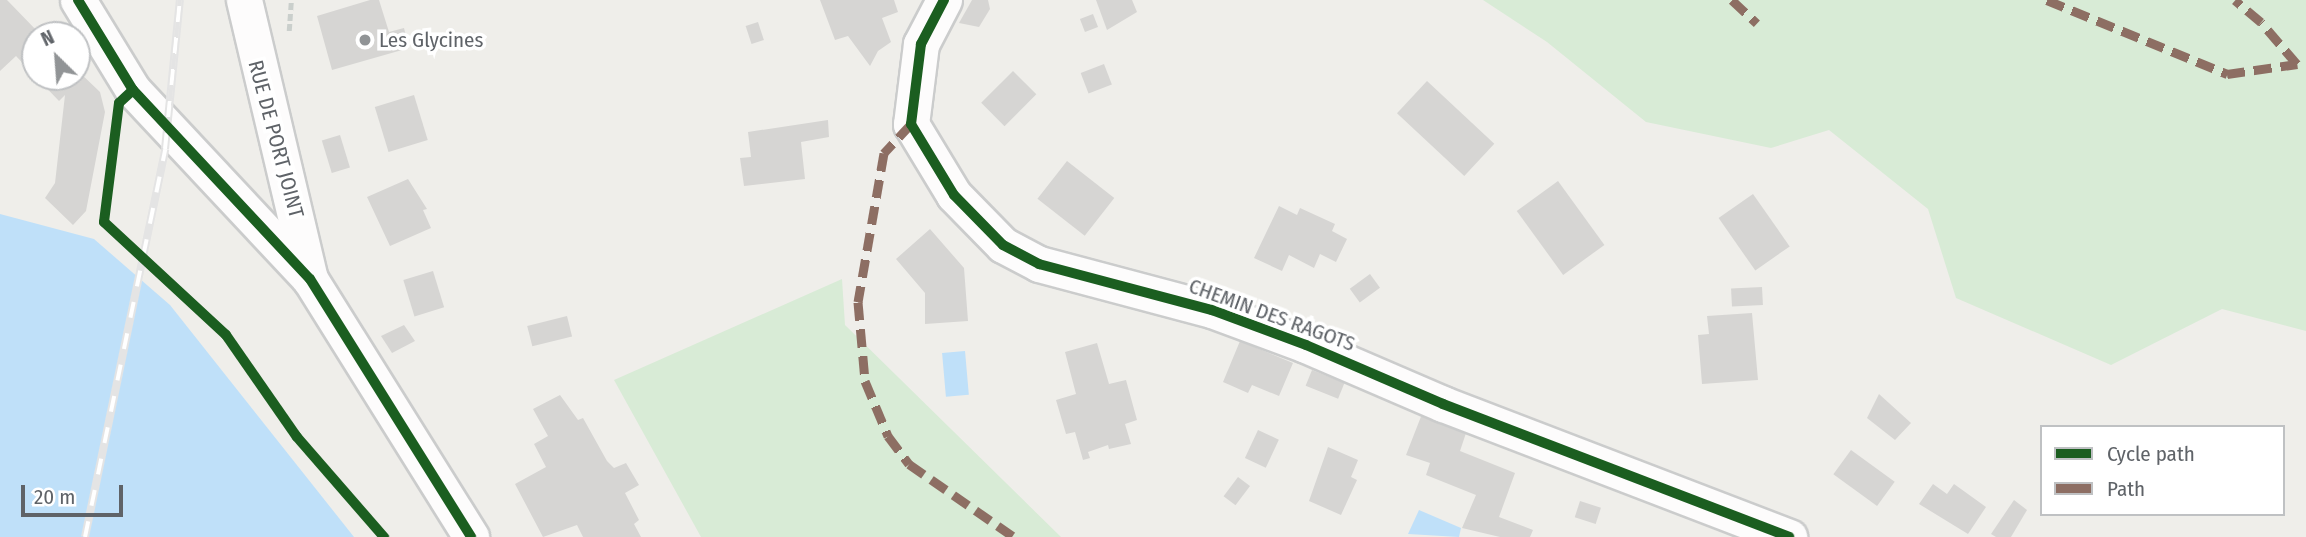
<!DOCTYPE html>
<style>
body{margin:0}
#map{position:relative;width:2306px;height:537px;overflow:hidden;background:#efeeea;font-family:"Fira Sans Condensed",sans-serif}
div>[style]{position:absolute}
.green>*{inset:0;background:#d8ebd6}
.water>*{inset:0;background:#bfe0f9;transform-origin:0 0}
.building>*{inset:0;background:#d6d5d3;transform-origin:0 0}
.path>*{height:4.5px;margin-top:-2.25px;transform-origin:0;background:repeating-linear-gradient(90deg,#cacfcc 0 7px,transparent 0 10.5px)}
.roads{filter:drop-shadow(2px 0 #cbcccc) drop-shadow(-2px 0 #cbcccc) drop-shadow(0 2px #cbcccc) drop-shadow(0 -2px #cbcccc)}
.minor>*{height:35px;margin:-17.5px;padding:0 17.5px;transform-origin:17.5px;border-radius:17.5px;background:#fdfcfc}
.rail>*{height:8px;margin-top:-4px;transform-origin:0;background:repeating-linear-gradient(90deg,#fff 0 16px,#e4e4e4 0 32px);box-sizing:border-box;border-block:2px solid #e4e4e4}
.quiet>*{height:9px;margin-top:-4.5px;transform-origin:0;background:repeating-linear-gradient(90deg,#8d6e63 0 18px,transparent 0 27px)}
.cycleway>*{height:10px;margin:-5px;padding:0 5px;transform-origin:5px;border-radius:5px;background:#1b5e20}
.dots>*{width:19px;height:19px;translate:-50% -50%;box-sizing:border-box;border:4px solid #fff;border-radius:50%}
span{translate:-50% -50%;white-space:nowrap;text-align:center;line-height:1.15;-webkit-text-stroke:7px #fff;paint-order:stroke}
.poi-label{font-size:21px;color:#5f6368}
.left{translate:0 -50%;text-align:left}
.street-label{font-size:21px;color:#5f6368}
.legend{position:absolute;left:2040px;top:425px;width:245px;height:91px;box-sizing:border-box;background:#fff;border:2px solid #bfc1c3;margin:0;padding:9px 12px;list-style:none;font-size:21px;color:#5f6368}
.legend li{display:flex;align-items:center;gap:14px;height:35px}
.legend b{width:35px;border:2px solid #bfc1c3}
.north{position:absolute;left:21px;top:21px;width:70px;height:70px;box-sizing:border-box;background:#fff;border:2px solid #bfc1c3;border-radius:50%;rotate:335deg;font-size:19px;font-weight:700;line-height:28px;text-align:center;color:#5f6368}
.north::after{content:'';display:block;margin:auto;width:24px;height:32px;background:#919496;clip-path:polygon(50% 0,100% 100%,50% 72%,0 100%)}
.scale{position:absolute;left:21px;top:485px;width:102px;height:32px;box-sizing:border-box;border:4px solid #5f6368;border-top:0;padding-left:9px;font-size:21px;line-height:24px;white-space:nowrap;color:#5f6368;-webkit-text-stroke:5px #fff;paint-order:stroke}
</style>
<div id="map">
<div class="green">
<div style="clip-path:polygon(1483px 0,2306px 0,2306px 331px,2222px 309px,2111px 365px,1956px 298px,1928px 209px,1829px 130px,1771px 148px,1646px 122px,1547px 42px)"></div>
<div style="clip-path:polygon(842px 279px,845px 325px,1061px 537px,701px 537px,614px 380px)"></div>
</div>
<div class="water">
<div style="clip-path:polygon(0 214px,94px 239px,170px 305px,354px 537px,0 537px)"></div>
<div style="left:965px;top:351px;width:44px;height:23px;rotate:85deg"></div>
<div style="clip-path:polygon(1419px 510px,1461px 528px,1459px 537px,1408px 534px)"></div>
</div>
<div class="building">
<div style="clip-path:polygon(0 0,7px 0,39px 33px,28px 44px,35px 52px,35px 76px,16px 56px,0 71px)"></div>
<div style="clip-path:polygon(370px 0,379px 0,389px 32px,404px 28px,409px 48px,332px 70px,317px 16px)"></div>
<div style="clip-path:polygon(820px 0,894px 0,898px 12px,882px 18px,891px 42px,878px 51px,870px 66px,848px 36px,835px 40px)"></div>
<div style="clip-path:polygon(972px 0,988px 0,990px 9px,979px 27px,959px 23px)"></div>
<div style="clip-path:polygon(1096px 0,1132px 0,1137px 12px,1107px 30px)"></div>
<div style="left:1093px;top:14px;width:14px;height:14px;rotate:69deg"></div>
<div style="left:758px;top:22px;width:19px;height:13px;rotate:72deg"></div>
<div style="left:1104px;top:64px;width:22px;height:25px;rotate:69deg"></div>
<div style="clip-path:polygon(77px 70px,100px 92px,105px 112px,86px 211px,73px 225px,45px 198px,55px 183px,65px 95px,59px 101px,36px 77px,77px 77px)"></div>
<div style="left:1013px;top:71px;width:33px;height:45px;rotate:45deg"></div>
<div style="left:1427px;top:81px;width:92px;height:44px;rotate:43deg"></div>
<div style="left:414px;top:95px;width:47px;height:41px;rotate:73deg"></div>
<div style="clip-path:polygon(828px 120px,829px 137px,801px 142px,805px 179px,744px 186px,740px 158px,751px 157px,748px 132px)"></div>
<div style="left:340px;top:135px;width:34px;height:19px;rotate:73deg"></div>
<div style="left:1067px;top:161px;width:60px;height:48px;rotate:38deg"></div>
<div style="clip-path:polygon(408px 179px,427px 209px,423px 210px,431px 228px,390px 246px,367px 197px)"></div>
<div style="left:1558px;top:181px;width:79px;height:51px;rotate:54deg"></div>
<div style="left:1753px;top:194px;width:64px;height:42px;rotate:55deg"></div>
<div style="clip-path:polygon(1279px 206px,1297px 215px,1300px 208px,1335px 224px,1332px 231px,1347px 239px,1336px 262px,1320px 254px,1314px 268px,1289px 255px,1282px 271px,1254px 258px)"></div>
<div style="clip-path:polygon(930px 229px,964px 268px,968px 321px,925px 324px,925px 293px,896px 259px)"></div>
<div style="left:433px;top:271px;width:38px;height:31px;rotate:73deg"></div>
<div style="left:1370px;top:274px;width:17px;height:25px;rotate:54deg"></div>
<div style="left:1762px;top:287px;width:18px;height:31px;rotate:87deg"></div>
<div style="clip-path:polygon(1752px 313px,1758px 380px,1702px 384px,1698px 335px,1709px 334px,1707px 316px)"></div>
<div style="left:567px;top:316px;width:21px;height:41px;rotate:76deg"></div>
<div style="clip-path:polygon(404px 325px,415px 341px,392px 353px,381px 336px)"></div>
<div style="clip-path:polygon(1240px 341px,1293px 363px,1279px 396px,1252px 385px,1248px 393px,1223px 382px)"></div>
<div style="clip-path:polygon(1097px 343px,1109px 384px,1126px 380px,1137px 420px,1125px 424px,1131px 444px,1109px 449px,1108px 445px,1088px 452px,1090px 458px,1083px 460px,1075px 432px,1066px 434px,1056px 400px,1076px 394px,1065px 352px)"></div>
<div style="left:1312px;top:370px;width:35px;height:17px;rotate:22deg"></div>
<div style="clip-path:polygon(1879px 394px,1911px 423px,1895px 440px,1867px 418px)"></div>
<div style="clip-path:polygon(560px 395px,578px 420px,583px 418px,607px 461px,614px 468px,626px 463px,639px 485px,625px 493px,639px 520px,634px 524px,641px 537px,583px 537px,577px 525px,543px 537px,515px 484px,546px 467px,534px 444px,548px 436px,533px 409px)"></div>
<div style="clip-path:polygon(1422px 414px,1467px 430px,1460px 451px,1515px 473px,1499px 517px,1533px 530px,1530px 537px,1500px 537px,1462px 528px,1476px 495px,1426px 475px,1430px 463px,1406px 455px)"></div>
<div style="left:1258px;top:430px;width:23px;height:31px;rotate:25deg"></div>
<div style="clip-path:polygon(1328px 447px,1358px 460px,1351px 477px,1357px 480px,1341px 515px,1309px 501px)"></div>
<div style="left:1851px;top:450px;width:54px;height:30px;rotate:36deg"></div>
<div style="left:1238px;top:477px;width:15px;height:24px;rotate:37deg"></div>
<div style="clip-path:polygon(1933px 484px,1947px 494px,1954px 484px,1986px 507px,1968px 534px,1919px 504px)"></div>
<div style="clip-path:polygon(2014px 500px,2027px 510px,2011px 537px,1996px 537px,1991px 534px)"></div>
<div style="left:1580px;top:501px;width:22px;height:17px;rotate:18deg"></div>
</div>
<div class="path">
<div style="left:289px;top:31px;width:31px;rotate:-86deg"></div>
</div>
<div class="roads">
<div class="minor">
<div style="left:78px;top:0;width:105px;rotate:58.6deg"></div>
<div style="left:133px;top:90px;width:259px;rotate:46.9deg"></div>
<div style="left:310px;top:279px;width:304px;rotate:58deg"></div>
<div style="left:244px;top:0;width:287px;rotate:76.7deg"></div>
<div style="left:944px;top:0;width:50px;rotate:117.6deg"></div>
<div style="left:921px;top:44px;width:81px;rotate:97.1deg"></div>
<div style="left:911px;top:124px;width:83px;rotate:58.8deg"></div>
<div style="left:954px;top:195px;width:70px;rotate:45.6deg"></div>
<div style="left:1003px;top:245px;width:41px;rotate:27.8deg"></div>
<div style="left:1039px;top:264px;width:179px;rotate:14.9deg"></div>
<div style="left:1212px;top:310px;width:100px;rotate:20.4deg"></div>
<div style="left:1306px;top:345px;width:149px;rotate:23.3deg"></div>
<div style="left:1443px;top:404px;width:371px;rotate:21deg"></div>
</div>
</div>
<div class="rail">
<div style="left:85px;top:537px;width:396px;rotate:-78.3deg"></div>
<div style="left:165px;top:149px;width:150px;rotate:-84.3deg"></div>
</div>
<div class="quiet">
<div style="left:1732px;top:0;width:34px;rotate:43deg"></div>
<div style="left:2047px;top:0;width:195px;rotate:22.3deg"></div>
<div style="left:2227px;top:74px;width:71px;rotate:-8.1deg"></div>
<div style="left:2297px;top:64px;width:55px;rotate:-130.6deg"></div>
<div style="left:2261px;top:22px;width:34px;rotate:-140deg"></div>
<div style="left:911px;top:124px;width:40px;rotate:133deg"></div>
<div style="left:884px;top:153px;width:151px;rotate:99.9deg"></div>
<div style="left:858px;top:302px;width:79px;rotate:84.9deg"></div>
<div style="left:865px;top:381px;width:60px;rotate:67.3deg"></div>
<div style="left:888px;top:436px;width:35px;rotate:53deg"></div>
<div style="left:909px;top:464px;width:128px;rotate:34.8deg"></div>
</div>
<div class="cycleway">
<div style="left:78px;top:0;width:105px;rotate:58.6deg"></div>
<div style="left:133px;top:90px;width:259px;rotate:46.9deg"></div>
<div style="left:310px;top:279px;width:304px;rotate:58deg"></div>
<div style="left:944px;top:0;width:50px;rotate:117.6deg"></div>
<div style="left:921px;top:44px;width:81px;rotate:97.1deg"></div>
<div style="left:911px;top:124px;width:83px;rotate:58.8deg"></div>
<div style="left:954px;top:195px;width:70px;rotate:45.6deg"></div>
<div style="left:1003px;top:245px;width:41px;rotate:27.8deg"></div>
<div style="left:1039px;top:264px;width:179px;rotate:14.9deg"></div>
<div style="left:1212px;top:310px;width:100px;rotate:20.4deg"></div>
<div style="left:1306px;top:345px;width:149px;rotate:23.3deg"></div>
<div style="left:1443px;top:404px;width:371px;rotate:21deg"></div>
<div style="left:133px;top:90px;width:19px;rotate:137deg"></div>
<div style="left:119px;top:103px;width:120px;rotate:97.2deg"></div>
<div style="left:104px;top:222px;width:166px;rotate:42.8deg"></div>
<div style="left:226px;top:335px;width:124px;rotate:55.2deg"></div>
<div style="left:297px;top:437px;width:133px;rotate:49deg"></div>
</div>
<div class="dots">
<div style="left:365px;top:40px;background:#919496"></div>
</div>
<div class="poi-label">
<span class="left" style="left:379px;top:40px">Les Glycines</span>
</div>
<div class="street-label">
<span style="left:276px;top:139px;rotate:75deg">RUE DE PORT JOINT</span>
<span style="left:1272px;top:315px;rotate:20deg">CHEMIN DES RAGOTS</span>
</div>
<ul class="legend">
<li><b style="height:9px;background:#1b5e20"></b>Cycle path</li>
<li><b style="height:9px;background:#8d6e63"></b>Path</li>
</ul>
<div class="north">N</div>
<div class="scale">20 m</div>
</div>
